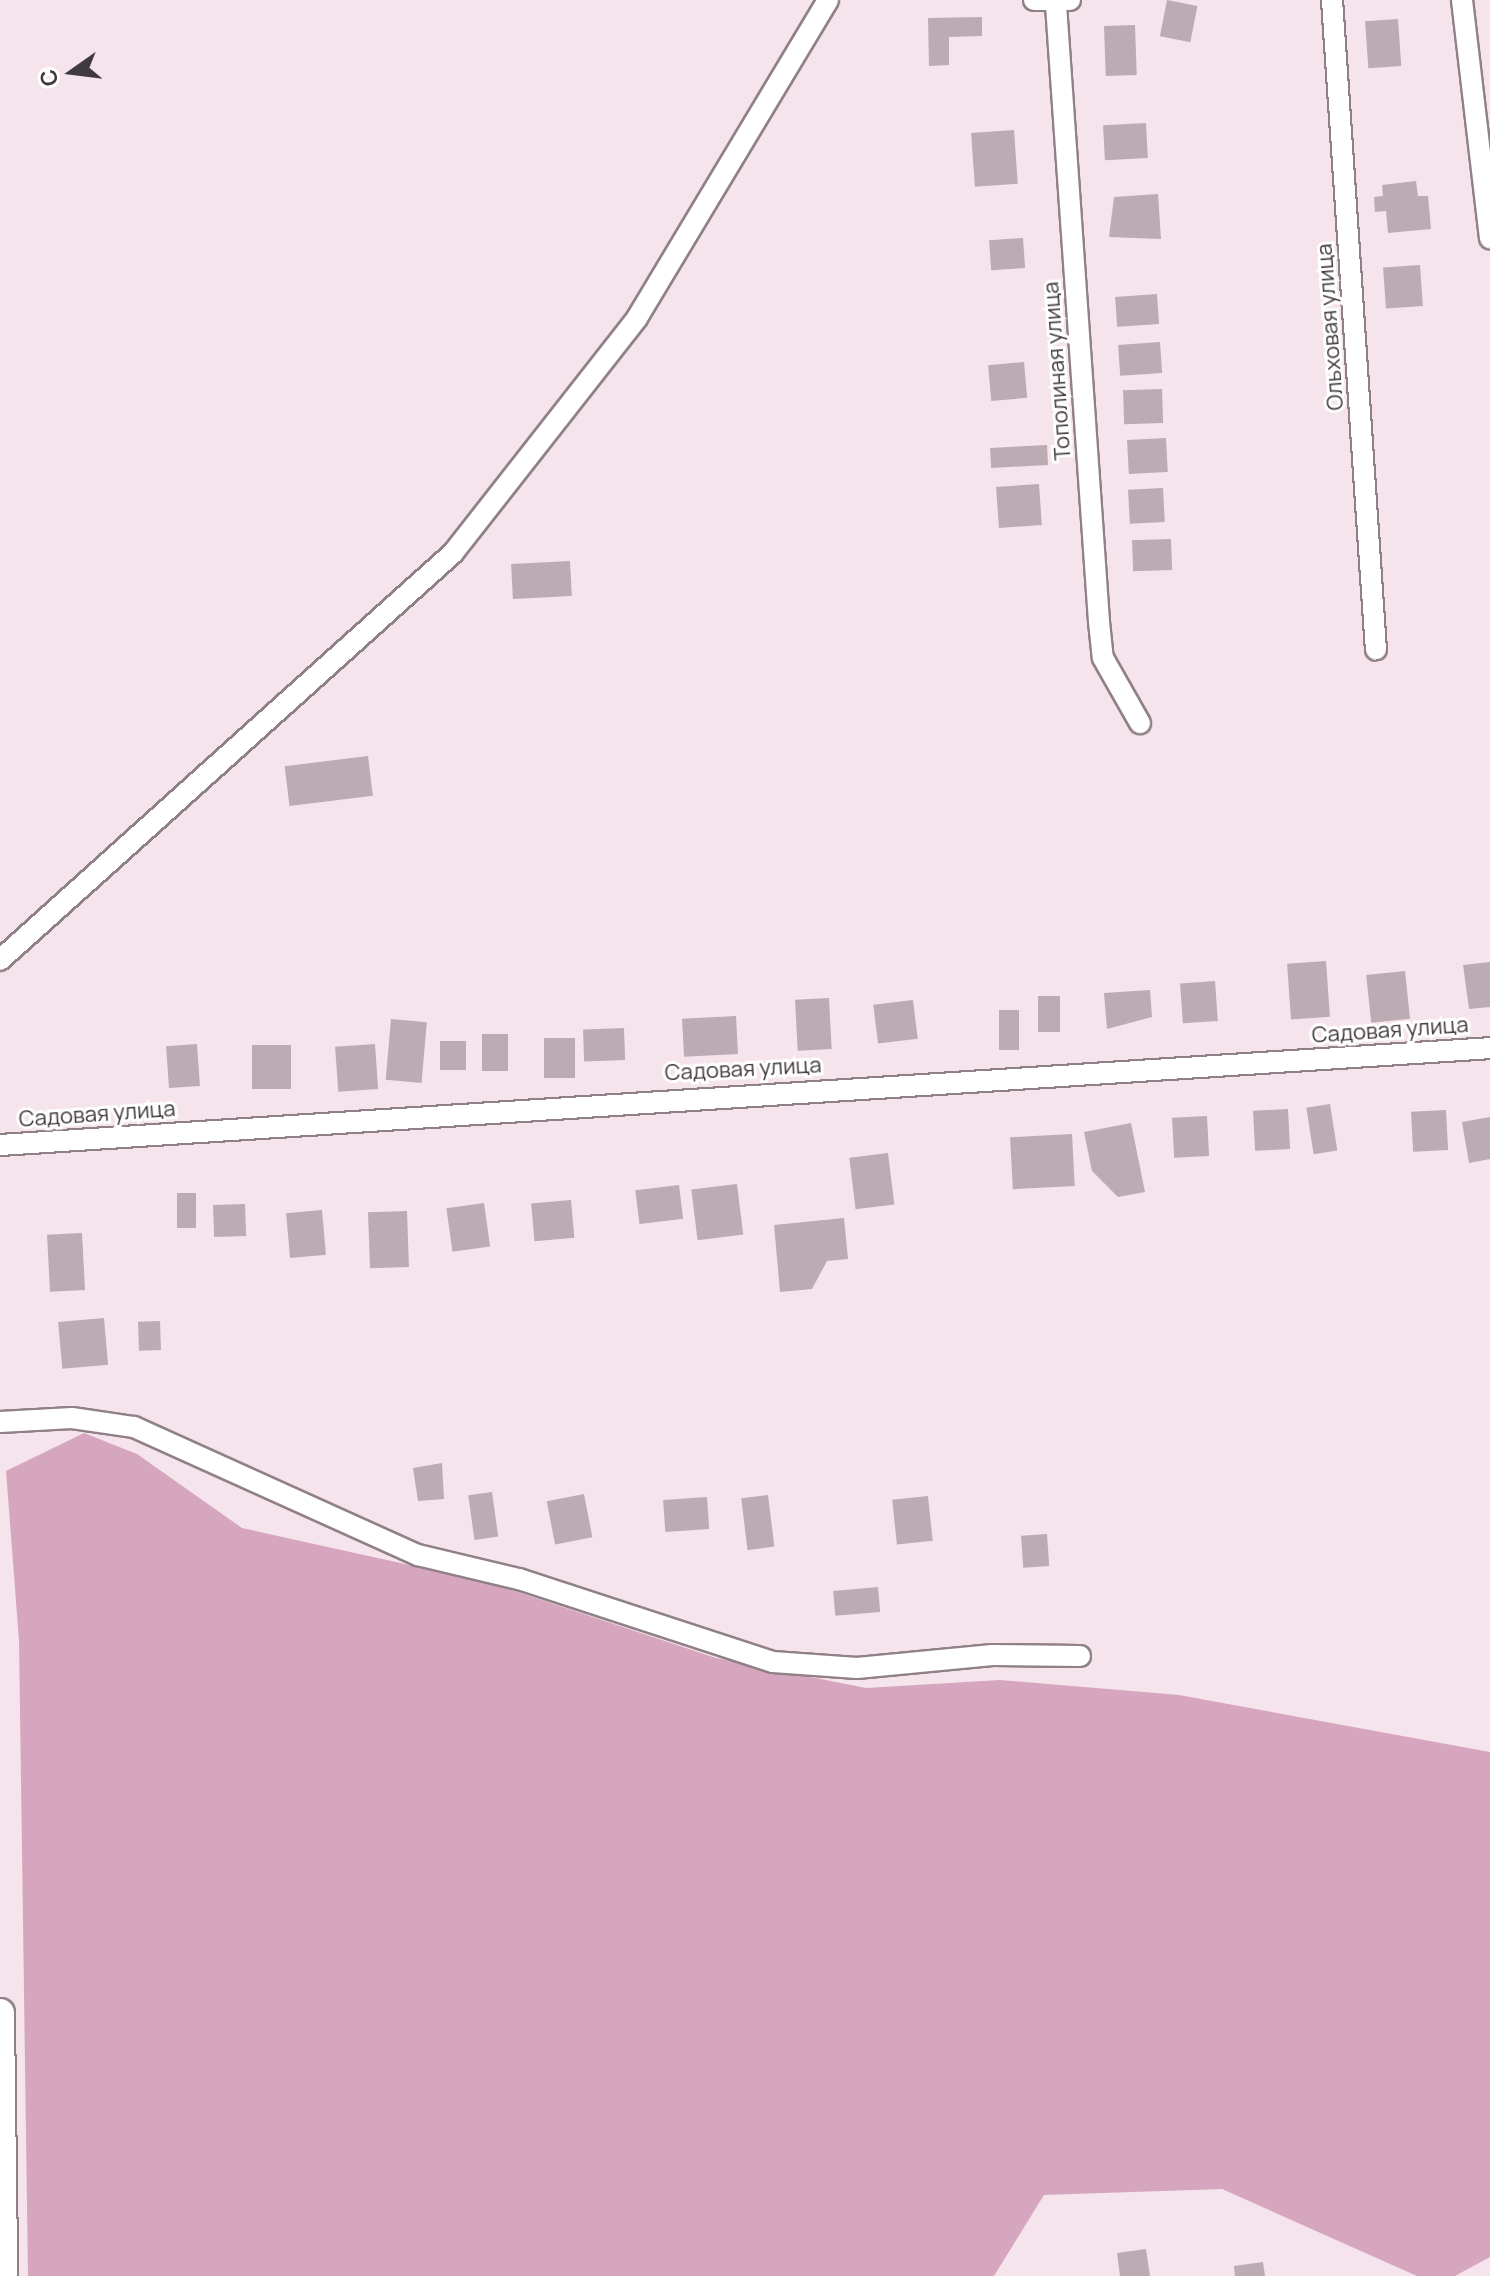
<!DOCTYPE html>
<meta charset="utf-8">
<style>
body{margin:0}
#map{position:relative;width:1490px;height:2276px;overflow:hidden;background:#f5e4ec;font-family:Manrope,sans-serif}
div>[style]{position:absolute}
.green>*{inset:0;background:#d6a6be}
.building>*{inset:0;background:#bbabb2;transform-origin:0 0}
.roads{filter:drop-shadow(2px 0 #908087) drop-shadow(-2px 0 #908087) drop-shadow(0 2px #908087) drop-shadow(0 -2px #908087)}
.street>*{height:20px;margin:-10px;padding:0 10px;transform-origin:10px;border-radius:10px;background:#fff}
.secondary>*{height:28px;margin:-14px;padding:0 14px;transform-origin:14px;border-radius:14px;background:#fff}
span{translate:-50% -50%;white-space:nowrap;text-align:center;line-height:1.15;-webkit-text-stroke:6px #fff;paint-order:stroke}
.street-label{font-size:22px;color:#40393d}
.north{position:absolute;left:32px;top:32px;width:80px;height:80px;-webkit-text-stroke:6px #fff;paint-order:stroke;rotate:256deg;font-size:22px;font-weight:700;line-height:32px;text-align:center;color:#40393d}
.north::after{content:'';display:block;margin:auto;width:28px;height:36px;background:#40393d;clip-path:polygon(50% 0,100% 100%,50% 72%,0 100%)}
</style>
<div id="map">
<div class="green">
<div style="clip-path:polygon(84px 1433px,137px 1454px,242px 1528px,491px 1583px,716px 1658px,866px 1688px,1000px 1680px,1179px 1695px,1490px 1752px,1490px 2257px,1455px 2276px,1417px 2276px,1222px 2189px,1044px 2195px,994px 2276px,28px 2276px,19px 1641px,6px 1471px)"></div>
</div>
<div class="building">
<div style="left:1167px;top:0;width:31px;height:37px;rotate:11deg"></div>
<div style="clip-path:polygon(982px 17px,982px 36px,949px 37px,949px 65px,929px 66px,928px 18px)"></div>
<div style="left:1398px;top:19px;width:47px;height:33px;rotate:86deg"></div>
<div style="left:1135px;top:25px;width:50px;height:31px;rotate:88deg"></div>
<div style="left:1146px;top:123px;width:35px;height:43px;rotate:87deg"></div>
<div style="left:1014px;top:130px;width:54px;height:43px;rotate:86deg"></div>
<div style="clip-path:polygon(1416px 181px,1418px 196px,1428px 196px,1431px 229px,1388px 233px,1386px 211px,1375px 212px,1374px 197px,1383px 196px,1382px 185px)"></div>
<div style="clip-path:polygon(1158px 194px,1161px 239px,1109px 237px,1114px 197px)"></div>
<div style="left:1023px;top:238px;width:30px;height:34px;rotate:86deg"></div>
<div style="left:1420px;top:265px;width:41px;height:37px;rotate:86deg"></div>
<div style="left:1157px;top:294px;width:30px;height:42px;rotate:86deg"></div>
<div style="left:1160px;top:342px;width:31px;height:42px;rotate:86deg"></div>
<div style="left:1024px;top:362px;width:36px;height:36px;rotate:85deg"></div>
<div style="left:1162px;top:389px;width:34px;height:39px;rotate:88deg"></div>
<div style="left:1166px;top:438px;width:34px;height:39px;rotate:87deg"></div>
<div style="left:1047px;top:445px;width:20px;height:57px;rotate:87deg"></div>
<div style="left:1039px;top:484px;width:41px;height:43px;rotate:86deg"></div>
<div style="left:1163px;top:488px;width:34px;height:35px;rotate:87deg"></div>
<div style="left:1171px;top:539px;width:31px;height:39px;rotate:88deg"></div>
<div style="left:570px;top:561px;width:35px;height:59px;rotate:87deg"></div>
<div style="left:368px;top:756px;width:40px;height:84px;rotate:83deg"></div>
<div style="left:1326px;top:961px;width:56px;height:39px;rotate:86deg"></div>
<div style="clip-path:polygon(1490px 962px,1490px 1007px,1469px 1009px,1463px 965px)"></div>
<div style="left:1405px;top:971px;width:48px;height:39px;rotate:84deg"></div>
<div style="left:1215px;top:981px;width:40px;height:35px;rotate:86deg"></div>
<div style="clip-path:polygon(1150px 990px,1152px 1017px,1107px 1029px,1104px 993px)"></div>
<div style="left:1038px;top:996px;width:22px;height:36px"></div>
<div style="left:829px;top:998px;width:51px;height:34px;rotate:87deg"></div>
<div style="left:913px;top:1000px;width:39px;height:40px;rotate:83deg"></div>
<div style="left:999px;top:1010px;width:20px;height:40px"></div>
<div style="left:736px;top:1016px;width:38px;height:54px;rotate:87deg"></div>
<div style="left:391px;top:1019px;width:36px;height:61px;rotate:5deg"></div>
<div style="left:624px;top:1028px;width:32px;height:41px;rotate:88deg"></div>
<div style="left:482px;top:1034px;width:26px;height:37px"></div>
<div style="left:544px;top:1038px;width:31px;height:40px"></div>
<div style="left:466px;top:1041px;width:29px;height:26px;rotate:90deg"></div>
<div style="left:197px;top:1044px;width:42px;height:31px;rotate:86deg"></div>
<div style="left:375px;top:1044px;width:45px;height:40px;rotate:86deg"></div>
<div style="left:252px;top:1045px;width:39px;height:44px"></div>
<div style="left:1330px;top:1104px;width:47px;height:24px;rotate:81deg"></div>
<div style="left:1288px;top:1109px;width:40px;height:35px;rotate:87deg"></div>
<div style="left:1446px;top:1110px;width:40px;height:35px;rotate:87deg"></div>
<div style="left:1207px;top:1116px;width:40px;height:35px;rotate:87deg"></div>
<div style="clip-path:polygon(1490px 1117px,1490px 1159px,1469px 1163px,1462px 1122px)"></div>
<div style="clip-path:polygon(1131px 1123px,1145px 1192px,1118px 1197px,1092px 1171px,1084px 1132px)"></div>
<div style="left:1072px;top:1134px;width:52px;height:62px;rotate:87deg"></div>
<div style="left:888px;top:1153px;width:52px;height:39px;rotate:83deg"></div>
<div style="left:737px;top:1184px;width:51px;height:46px;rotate:83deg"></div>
<div style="left:679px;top:1185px;width:34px;height:44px;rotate:83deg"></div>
<div style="left:177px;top:1193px;width:19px;height:35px"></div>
<div style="left:571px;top:1200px;width:38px;height:40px;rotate:85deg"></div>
<div style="left:484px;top:1203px;width:44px;height:38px;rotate:82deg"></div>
<div style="left:245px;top:1204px;width:32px;height:32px;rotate:88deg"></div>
<div style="left:322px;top:1210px;width:45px;height:36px;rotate:85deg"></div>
<div style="left:407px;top:1211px;width:56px;height:39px;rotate:88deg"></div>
<div style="clip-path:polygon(844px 1218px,848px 1259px,827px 1261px,812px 1289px,780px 1292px,774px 1225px)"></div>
<div style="left:82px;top:1233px;width:57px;height:35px;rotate:87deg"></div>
<div style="left:104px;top:1318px;width:47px;height:46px;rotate:85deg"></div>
<div style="left:160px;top:1321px;width:29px;height:22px;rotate:88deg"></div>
<div style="clip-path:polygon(442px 1463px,444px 1499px,418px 1501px,413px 1468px)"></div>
<div style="left:492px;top:1492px;width:45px;height:24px;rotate:82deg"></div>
<div style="left:584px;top:1494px;width:44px;height:38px;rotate:79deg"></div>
<div style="left:768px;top:1495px;width:52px;height:27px;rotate:83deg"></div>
<div style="left:928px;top:1496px;width:45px;height:36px;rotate:84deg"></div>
<div style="left:707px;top:1497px;width:32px;height:44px;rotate:86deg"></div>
<div style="left:1047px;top:1534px;width:32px;height:26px;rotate:86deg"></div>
<div style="left:878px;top:1587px;width:25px;height:45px;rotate:85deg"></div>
<div style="clip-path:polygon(1146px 2249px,1150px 2276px,1120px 2276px,1117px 2253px)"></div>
<div style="clip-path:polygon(1263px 2262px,1265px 2276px,1235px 2276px,1234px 2266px)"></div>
</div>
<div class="roads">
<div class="street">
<div style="left:1034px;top:0;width:36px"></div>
<div style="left:1332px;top:0;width:651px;rotate:86.13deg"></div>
<div style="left:1462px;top:0;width:240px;rotate:83.3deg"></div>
<div style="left:1056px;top:5px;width:618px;rotate:86.01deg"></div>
<div style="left:1099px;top:622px;width:36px;rotate:84deg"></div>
<div style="left:1103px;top:658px;width:75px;rotate:60.4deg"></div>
<div style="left:0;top:960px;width:609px;rotate:-41.94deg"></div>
<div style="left:453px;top:553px;width:298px;rotate:-51.9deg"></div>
<div style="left:637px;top:318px;width:371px;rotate:-59deg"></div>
<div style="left:0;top:1145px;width:1493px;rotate:-3.72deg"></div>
<div style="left:0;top:1422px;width:72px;rotate:-3.2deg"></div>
<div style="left:72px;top:1418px;width:63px;rotate:8.3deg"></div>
<div style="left:134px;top:1427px;width:312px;rotate:24.3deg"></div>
<div style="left:418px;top:1555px;width:104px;rotate:13.4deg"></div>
<div style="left:519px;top:1579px;width:267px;rotate:18.1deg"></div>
<div style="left:773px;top:1662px;width:84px;rotate:4.1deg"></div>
<div style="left:857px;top:1668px;width:136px;rotate:-5.5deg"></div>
<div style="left:992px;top:1655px;width:88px;rotate:0.7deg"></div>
</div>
<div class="secondary">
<div style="left:0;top:2013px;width:263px;rotate:89.3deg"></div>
</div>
</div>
<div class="street-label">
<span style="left:1330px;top:327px;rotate:-94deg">Ольховая улица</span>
<span style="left:1057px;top:371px;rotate:-94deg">Тополиная улица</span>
<span style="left:1390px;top:1030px;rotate:-4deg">Садовая улица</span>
<span style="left:743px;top:1069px;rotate:-3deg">Садовая улица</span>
<span style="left:97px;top:1114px;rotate:-4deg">Садовая улица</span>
</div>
<div class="north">С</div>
</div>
